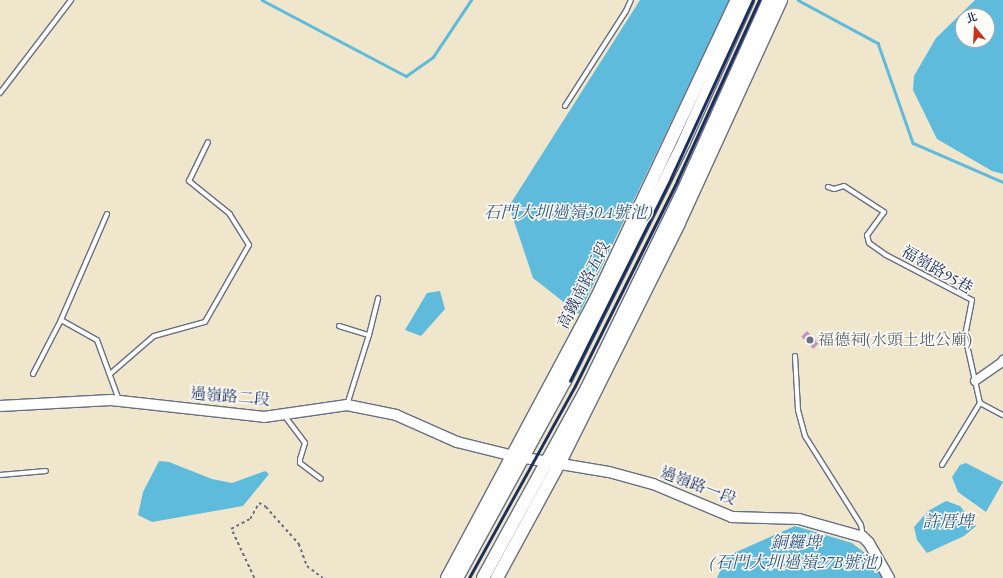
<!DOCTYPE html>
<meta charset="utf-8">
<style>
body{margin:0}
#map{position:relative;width:1003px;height:578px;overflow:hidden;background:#f0e6cc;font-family:"EB Garamond","Noto Serif TC",serif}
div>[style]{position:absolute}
.water>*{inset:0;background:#5ebbdc}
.stream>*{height:2.5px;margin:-1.25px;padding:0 1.25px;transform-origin:1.25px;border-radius:1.25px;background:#5ebbdc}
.building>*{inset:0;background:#c591c5;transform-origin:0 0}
.path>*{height:1.5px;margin-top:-0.75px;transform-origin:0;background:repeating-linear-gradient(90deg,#666f84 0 3px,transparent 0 6px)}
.roads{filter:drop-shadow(1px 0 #666f84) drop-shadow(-1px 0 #666f84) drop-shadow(0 1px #666f84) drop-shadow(0 -1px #666f84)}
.service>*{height:4px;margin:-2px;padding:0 2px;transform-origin:2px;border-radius:2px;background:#fff}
.minor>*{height:8px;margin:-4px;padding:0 4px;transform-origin:4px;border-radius:4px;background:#fff}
.tertiary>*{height:10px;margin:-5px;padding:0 5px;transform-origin:5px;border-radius:5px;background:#fff}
.primary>*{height:12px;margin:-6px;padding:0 6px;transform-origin:6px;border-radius:6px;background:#fff}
.rail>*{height:2.5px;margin:-1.25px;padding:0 1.25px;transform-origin:1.25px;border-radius:1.25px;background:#1b2f5e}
.dots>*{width:11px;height:11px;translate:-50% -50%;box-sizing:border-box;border:2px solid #fdfcf7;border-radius:50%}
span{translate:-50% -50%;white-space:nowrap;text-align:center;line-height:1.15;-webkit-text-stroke:3px #fdfcf7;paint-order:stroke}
.street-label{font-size:16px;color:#1b2f5e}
.worship-label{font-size:16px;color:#5b616d}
.left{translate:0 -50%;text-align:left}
.water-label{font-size:17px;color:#2f5984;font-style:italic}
.north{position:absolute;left:955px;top:8px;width:40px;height:40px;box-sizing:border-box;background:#fdfcf7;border:1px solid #a3aaba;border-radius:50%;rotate:342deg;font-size:11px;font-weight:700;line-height:16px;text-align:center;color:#1b2f5e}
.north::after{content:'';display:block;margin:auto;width:14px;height:18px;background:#c8321e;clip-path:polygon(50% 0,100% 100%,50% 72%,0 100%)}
</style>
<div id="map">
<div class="water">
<div style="clip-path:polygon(640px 0,730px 0,579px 314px,533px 278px,509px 206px)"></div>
<div style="clip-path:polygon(evenodd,975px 0,1003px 0,1003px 174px,992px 171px,937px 139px,913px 90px,914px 76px,936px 38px,975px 0,963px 16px,987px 16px,987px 40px,963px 40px,963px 16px)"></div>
<div style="clip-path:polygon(440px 291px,445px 309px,421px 336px,405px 330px,427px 293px)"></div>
<div style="clip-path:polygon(159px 461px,169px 462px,212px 479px,232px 483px,265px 471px,269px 474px,243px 506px,152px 522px,138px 515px,143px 492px)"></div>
<div style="clip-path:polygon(966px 463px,1003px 482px,986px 512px,958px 492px,952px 477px,960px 465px)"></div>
<div style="clip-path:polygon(946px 501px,960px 506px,976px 526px,964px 536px,927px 553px,917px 540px,914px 527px,928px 511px)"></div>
<div style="clip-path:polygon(795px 526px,852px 543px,865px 553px,887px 578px,717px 578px,727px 556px)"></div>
</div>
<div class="stream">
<div style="left:262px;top:0;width:163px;rotate:27.8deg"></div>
<div style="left:406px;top:76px;width:33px;rotate:-35deg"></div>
<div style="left:433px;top:57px;width:69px;rotate:-56.3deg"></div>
<div style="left:798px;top:0;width:91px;rotate:28.3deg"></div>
<div style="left:878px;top:43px;width:106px;rotate:70.7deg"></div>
<div style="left:913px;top:143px;width:98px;rotate:23.4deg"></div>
</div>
<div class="building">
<div style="left:807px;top:331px;width:17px;height:8px;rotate:45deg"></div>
</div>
<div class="path">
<div style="left:254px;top:578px;width:54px;rotate:-115.1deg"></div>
<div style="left:231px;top:529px;width:21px;rotate:-28deg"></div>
<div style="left:250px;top:519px;width:18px;rotate:-61deg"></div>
<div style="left:259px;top:503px;width:8px;rotate:30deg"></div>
<div style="left:266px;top:507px;width:50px;rotate:48.3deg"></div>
<div style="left:299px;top:544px;width:23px;rotate:70deg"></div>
<div style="left:307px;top:566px;width:20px;rotate:37deg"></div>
</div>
<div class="roads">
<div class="service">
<div style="left:0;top:93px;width:117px;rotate:-52.6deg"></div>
<div style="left:565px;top:106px;width:113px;rotate:-57.3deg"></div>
<div style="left:626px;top:11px;width:12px;rotate:-66deg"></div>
<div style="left:828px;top:187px;width:6px;rotate:18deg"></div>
<div style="left:834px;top:189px;width:10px;rotate:-17deg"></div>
<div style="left:844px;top:186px;width:48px;rotate:33deg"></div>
<div style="left:884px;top:212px;width:29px;rotate:126deg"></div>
<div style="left:867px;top:235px;width:8px;rotate:76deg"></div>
<div style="left:869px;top:243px;width:21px;rotate:35deg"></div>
<div style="left:886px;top:255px;width:97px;rotate:27.6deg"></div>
<div style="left:972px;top:300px;width:37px;rotate:101deg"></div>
<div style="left:965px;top:336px;width:69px;rotate:77.4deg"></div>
<div style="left:980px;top:403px;width:26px;rotate:28deg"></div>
<div style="left:107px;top:214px;width:116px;rotate:113.5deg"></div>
<div style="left:61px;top:320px;width:41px;rotate:29.1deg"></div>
<div style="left:97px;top:340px;width:64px;rotate:69.9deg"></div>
<div style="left:339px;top:326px;width:31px;rotate:17deg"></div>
<div style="left:795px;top:356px;width:54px;rotate:86.8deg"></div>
<div style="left:798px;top:410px;width:27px;rotate:75deg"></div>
<div style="left:805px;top:436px;width:105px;rotate:57.8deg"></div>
<div style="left:861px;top:525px;width:11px;rotate:80deg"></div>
<div style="left:33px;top:374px;width:61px;rotate:-62.6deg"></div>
<div style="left:110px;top:374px;width:58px;rotate:-40.8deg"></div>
<div style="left:154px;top:336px;width:53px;rotate:-15.4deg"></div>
<div style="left:205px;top:322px;width:89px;rotate:-60.3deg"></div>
<div style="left:249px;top:245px;width:36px;rotate:-122deg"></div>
<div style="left:230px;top:214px;width:53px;rotate:-141.2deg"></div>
<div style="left:189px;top:181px;width:43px;rotate:-64deg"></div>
<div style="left:347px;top:405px;width:73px;rotate:-72.6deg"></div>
<div style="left:369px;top:335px;width:38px;rotate:-76deg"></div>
<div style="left:284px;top:415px;width:35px;rotate:53deg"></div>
<div style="left:305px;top:443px;width:17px;rotate:107deg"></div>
<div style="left:300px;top:459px;width:4px;rotate:90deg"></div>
<div style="left:300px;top:463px;width:26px;rotate:37deg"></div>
<div style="left:942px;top:465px;width:73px;rotate:-58.5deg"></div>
<div style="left:0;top:475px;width:46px;rotate:-5deg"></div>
</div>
<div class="minor">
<div style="left:975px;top:381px;width:32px;rotate:-35deg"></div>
<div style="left:1001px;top:363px;width:4px;rotate:-56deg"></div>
</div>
<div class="tertiary">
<div style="left:0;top:406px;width:111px;rotate:-3.1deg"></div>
<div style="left:111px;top:400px;width:154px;rotate:6.3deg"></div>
<div style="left:264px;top:417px;width:84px;rotate:-8.2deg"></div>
<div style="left:347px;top:405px;width:50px;rotate:11.5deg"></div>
<div style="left:396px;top:415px;width:67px;rotate:23.9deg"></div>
<div style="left:457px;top:442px;width:58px;rotate:14deg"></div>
<div style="left:513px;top:456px;width:97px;rotate:9.5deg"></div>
<div style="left:609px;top:472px;width:46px;rotate:15.3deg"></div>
<div style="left:653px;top:484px;width:86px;rotate:22.7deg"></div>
<div style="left:732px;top:517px;width:67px;rotate:1.7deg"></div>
<div style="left:799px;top:519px;width:66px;rotate:15.7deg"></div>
<div style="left:863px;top:537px;width:8px;rotate:45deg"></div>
<div style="left:869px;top:543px;width:40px;rotate:60.3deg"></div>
</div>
<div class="primary">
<div style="left:447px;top:578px;width:319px;rotate:-61.9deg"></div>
<div style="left:597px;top:297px;width:328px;rotate:-64.8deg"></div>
<div style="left:457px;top:578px;width:225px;rotate:-61.3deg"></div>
<div style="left:565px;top:381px;width:267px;rotate:-63.5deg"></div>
<div style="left:684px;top:142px;width:156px;rotate:-65.7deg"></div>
<div style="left:483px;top:578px;width:217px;rotate:-61.3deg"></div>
<div style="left:587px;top:388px;width:221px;rotate:-64deg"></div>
<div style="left:684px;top:189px;width:207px;rotate:-65.8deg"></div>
<div style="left:497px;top:578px;width:130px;rotate:-61.5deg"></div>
<div style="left:559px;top:464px;width:269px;rotate:-63.5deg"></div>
<div style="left:679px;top:223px;width:245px;rotate:-65.4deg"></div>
</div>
</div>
<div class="rail">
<div style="left:570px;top:381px;width:227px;rotate:-63.5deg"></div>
<div style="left:671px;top:178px;width:196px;rotate:-65.3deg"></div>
<div style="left:469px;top:578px;width:219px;rotate:-61.1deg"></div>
<div style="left:575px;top:386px;width:229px;rotate:-63.5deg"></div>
<div style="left:677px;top:181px;width:199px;rotate:-65.6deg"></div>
</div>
<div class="dots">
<div style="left:810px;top:340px;background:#6b7280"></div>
</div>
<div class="street-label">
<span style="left:937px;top:270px;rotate:30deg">福嶺路95巷</span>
<span style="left:584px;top:285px;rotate:-63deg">高鐵南路五段</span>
<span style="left:230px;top:397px;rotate:5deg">過嶺路二段</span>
<span style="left:698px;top:486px;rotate:21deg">過嶺路一段</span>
</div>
<div class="worship-label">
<span class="left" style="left:818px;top:340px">福德祠(水頭土地公廟)</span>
</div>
<div class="water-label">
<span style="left:568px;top:213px">石門大圳過嶺30A號池)</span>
<span style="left:948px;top:522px">許厝埤</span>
<span style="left:796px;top:553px">銅鑼埤<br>(石門大圳過嶺27B號池)</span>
</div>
<div class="north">北</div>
</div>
